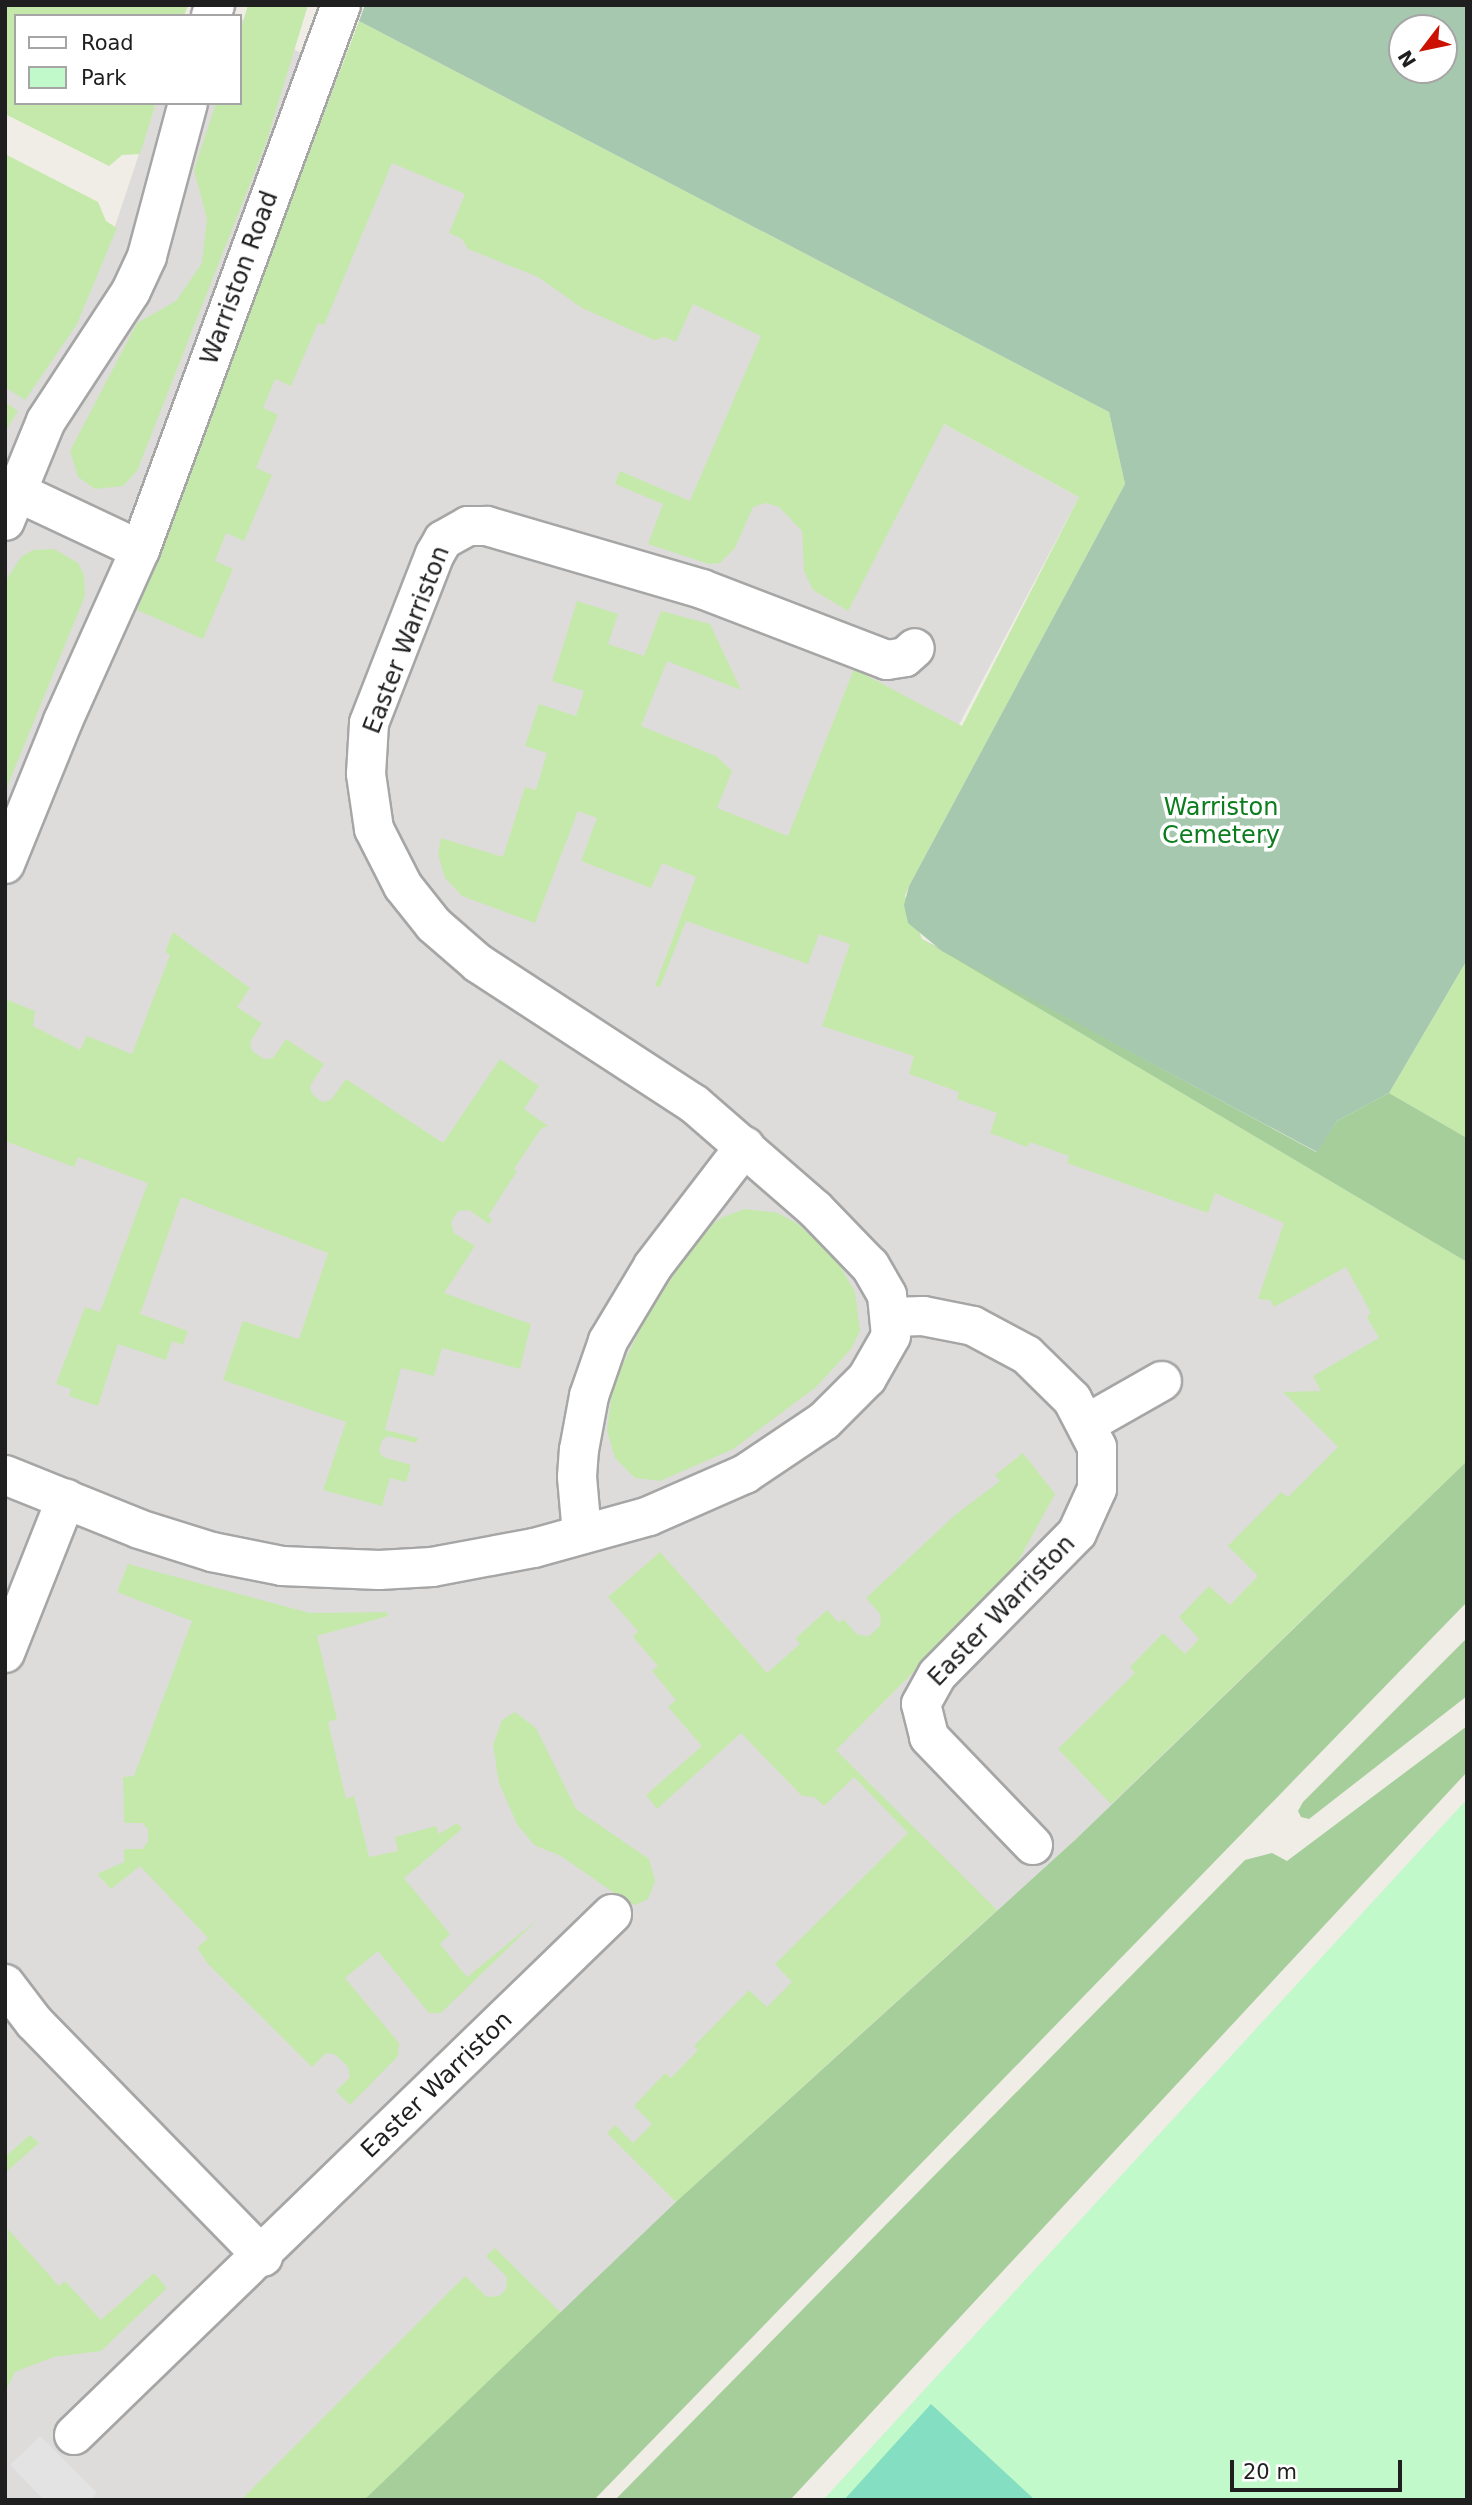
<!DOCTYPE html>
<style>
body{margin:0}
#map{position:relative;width:1472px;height:2505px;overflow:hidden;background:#efede5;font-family:"DejaVu Sans",sans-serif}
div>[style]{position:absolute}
.residential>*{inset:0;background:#dddcdb}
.grass>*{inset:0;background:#c5e9ab}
.forest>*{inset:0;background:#a5ce9a}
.cemetery>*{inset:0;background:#a6c8ae}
.park>*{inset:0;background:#c2f9cb}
.pitch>*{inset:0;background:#83dec2}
.parking>*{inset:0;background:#e3e3e3}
.roads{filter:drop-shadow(2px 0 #a6a6a6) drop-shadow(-2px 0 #a6a6a6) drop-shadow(0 2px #a6a6a6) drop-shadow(0 -2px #a6a6a6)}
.street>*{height:38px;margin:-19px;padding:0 19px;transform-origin:19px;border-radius:19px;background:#fff}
span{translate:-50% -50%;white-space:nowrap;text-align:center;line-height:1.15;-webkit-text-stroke:7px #fff;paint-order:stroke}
.street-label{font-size:24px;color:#1f1f1f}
.park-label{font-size:24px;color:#0c7d1e}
.frame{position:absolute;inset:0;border:7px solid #1f1f1f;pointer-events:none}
.legend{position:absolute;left:14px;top:14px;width:228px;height:91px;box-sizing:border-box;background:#fff;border:2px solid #a5a5a5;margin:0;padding:9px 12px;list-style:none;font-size:21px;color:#1f1f1f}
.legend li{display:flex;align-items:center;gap:14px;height:35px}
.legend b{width:35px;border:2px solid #a5a5a5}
.north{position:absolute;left:1388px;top:14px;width:70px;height:70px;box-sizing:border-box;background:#fff;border:2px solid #a5a5a5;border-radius:50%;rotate:238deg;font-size:19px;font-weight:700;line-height:28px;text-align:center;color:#1f1f1f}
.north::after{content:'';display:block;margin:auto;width:24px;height:32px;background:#cc1101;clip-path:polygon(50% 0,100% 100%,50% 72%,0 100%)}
.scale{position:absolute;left:1230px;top:2460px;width:172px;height:32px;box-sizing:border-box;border:4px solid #1f1f1f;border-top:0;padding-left:9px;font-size:21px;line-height:24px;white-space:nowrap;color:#1f1f1f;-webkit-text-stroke:5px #fff;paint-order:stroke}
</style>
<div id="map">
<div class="residential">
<div style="clip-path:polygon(240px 18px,944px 424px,1079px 497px,864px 905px,1467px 1262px,1467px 1460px,1075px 1840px,738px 2145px,364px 2500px,5px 2500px,5px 226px,106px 253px,156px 103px,240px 103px)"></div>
</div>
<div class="grass">
<div style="clip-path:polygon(5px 5px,188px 5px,184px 16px,16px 16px,16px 103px,156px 103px,140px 154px,122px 155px,109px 166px,5px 114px)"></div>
<div style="clip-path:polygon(248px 5px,308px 5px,266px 143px,137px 471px,123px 486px,95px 489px,78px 477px,70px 451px,137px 323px,176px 301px,202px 263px,207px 219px,194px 170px,216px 103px,240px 103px,240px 32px)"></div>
<div style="clip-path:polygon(359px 21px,1109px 412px,1125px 484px,909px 886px,905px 896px,922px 939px,1467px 1262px,1467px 1461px,1111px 1804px,1058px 1749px,1135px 1673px,1130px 1667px,1163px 1633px,1185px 1654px,1199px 1639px,1179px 1617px,1209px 1586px,1230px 1605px,1258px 1576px,1228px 1546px,1281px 1492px,1288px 1497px,1338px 1447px,1283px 1392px,1321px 1391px,1313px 1376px,1379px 1338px,1367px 1317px,1371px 1313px,1346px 1267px,1274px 1307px,1270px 1300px,1258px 1299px,1284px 1223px,1215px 1193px,1208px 1213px,1067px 1163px,1069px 1156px,1030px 1142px,1027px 1147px,990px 1133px,997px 1113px,957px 1099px,959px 1092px,909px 1074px,914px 1056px,822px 1026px,850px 944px,819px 934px,808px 964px,686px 921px,660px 987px,655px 986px,696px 877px,662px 863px,651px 888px,581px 861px,597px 818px,578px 811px,535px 923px,462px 896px,445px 878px,438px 854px,441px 838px,503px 857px,525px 787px,536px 790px,547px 753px,525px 746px,539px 704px,576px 716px,584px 691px,552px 681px,577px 601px,618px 614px,608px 644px,644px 656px,661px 611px,710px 624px,741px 690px,667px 661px,641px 726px,716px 756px,732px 771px,717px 808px,788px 836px,854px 669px,962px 726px,1079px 497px,944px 424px,848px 611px,813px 590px,804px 571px,802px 531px,779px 507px,766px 503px,753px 507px,735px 548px,720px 563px,709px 564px,648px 544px,663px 504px,615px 484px,620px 471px,690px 501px,761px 336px,693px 304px,676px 342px,665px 337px,654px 340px,582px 308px,538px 277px,468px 249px,462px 239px,449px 233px,465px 194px,392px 163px,324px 325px,318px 323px,291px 386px,275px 379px,263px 408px,278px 415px,256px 468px,272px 475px,244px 541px,226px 533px,215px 561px,233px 569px,203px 639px,137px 610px)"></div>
<div style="clip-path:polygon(5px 154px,98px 202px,106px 221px,117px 228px,77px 324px,25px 400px,5px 387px)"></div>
<div style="clip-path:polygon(5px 402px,18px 411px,5px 432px)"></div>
<div style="clip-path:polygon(54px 549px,78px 563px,84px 575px,85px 596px,5px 792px,5px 582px,21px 557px,33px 550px)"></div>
<div style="clip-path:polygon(173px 932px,250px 988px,237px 1007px,262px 1023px,250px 1042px,252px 1051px,264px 1059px,273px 1058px,286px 1039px,324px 1064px,310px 1086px,312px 1094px,322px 1102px,331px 1100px,346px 1079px,443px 1143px,500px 1059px,539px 1086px,524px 1109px,548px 1126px,541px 1129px,514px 1169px,517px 1171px,488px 1216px,492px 1220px,489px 1224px,469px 1210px,458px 1211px,451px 1222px,454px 1233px,475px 1246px,444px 1293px,531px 1324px,520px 1369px,442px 1348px,434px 1376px,401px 1368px,385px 1430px,418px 1438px,416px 1443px,388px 1436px,382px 1440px,379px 1451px,383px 1457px,411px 1465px,406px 1482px,390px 1478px,382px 1506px,323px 1490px,346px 1422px,223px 1380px,243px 1321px,299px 1339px,328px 1253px,181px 1197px,140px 1314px,188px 1331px,183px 1345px,172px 1341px,166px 1360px,118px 1344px,98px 1406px,69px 1396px,71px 1389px,56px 1384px,85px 1307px,100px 1312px,148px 1183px,78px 1157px,74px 1167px,5px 1141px,5px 999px,35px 1011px,33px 1026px,80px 1050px,87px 1036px,132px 1054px,170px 955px,165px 952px)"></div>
<div style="clip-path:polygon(1467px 960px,1467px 1138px,1389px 1093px)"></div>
<div style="clip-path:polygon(745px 1209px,778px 1213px,798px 1224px,836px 1259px,855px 1292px,860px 1331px,851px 1349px,816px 1387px,733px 1449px,660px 1481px,635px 1478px,615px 1458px,607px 1431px,613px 1384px,649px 1312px,703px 1231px,723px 1217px)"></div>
<div style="clip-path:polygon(1023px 1453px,1055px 1494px,1011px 1574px,836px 1750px,997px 1910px,676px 2202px,607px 2133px,615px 2125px,633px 2143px,652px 2124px,634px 2106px,665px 2073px,671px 2078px,698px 2050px,694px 2046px,749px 1990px,767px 2007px,792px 1982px,775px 1964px,908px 1833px,854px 1777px,824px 1806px,814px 1797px,802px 1796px,741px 1733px,657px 1809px,646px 1795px,702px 1746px,668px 1707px,676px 1700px,652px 1671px,658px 1666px,633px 1637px,638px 1631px,608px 1597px,660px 1552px,767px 1673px,800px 1644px,796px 1638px,827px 1610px,839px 1623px,843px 1619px,858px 1635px,869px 1636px,881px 1625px,880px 1614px,866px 1598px,955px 1515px,1000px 1481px,995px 1475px)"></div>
<div style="clip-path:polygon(128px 1564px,310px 1613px,387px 1612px,388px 1616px,317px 1636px,337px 1719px,328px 1722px,346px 1799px,354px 1796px,369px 1857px,398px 1851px,395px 1837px,436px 1826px,439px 1834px,457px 1823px,462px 1829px,404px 1878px,450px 1934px,440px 1944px,467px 1977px,537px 1920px,441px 2013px,429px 2013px,378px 1951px,345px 1978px,399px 2043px,398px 2056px,350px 2105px,336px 2091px,350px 2077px,348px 2067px,336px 2055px,326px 2053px,312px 2067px,208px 1964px,197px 1948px,208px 1938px,140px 1866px,111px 1889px,97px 1874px,124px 1862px,124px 1849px,142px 1849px,148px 1842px,148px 1829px,142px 1823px,124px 1823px,123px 1777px,134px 1776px,192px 1621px,117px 1592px)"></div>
<div style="clip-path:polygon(515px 1712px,536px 1728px,576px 1809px,649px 1859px,655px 1881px,648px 1899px,635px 1905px,627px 1902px,561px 1856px,534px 1845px,517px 1824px,499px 1783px,493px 1745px,502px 1720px)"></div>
<div style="clip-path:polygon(30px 2135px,39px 2143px,5px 2173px,5px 2157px)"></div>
<div style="clip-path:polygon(8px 2229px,59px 2286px,65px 2281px,101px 2320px,154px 2273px,167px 2288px,101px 2351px,54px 2357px,15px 2372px,5px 2392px)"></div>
<div style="clip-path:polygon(495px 2248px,562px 2314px,364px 2500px,241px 2500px,465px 2276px,487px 2297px,499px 2296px,506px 2289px,507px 2277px,486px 2256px)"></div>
</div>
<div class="forest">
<div style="clip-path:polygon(922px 939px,1316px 1152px,1337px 1121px,1389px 1093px,1467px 1138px,1467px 1262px)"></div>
<div style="clip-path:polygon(1467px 1461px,1467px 1602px,594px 2500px,364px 2500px,676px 2202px,1075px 1840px)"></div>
<div style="clip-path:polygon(1467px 1638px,1467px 1696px,1309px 1819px,1301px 1817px,1298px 1811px,1303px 1802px)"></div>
<div style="clip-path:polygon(1467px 1726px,1467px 1772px,790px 2500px,615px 2500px,1245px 1860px,1272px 1853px,1287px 1861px)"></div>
</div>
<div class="cemetery">
<div style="clip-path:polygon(evenodd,365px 5px,1467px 5px,1467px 960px,1389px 1093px,1337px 1121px,1317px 1152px,942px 951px,908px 923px,904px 905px,909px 886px,1125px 484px,1109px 412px,359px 21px,365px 5px,1402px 28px,1444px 28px,1444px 70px,1402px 70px,1402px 28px)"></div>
</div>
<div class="park">
<div style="clip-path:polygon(1467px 1799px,1467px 2500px,823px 2500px)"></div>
</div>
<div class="pitch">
<div style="clip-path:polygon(931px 2404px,1035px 2500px,844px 2500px)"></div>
</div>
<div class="parking">
<div style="clip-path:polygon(40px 2436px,97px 2493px,90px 2500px,44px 2500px,10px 2465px)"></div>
</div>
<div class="roads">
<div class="street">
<div style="left:211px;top:16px;width:12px;rotate:-70deg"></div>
<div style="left:17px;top:492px;width:136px;rotate:25.2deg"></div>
<div style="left:5px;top:521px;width:108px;rotate:-67.7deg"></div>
<div style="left:46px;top:421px;width:155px;rotate:-56.8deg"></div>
<div style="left:131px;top:291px;width:38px;rotate:-65deg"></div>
<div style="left:147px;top:256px;width:158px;rotate:-75deg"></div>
<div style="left:5px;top:864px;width:154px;rotate:-67.9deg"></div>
<div style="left:63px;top:721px;width:188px;rotate:-65.8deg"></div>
<div style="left:140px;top:550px;width:581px;rotate:-69.76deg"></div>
<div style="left:892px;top:1317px;width:31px;rotate:-2deg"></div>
<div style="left:923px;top:1316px;width:51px;rotate:11.3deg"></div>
<div style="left:973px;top:1326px;width:61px;rotate:28.2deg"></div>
<div style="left:1027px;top:1355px;width:63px;rotate:44.4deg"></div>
<div style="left:1072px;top:1399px;width:54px;rotate:62.5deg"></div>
<div style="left:1097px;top:1447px;width:42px;rotate:90deg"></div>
<div style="left:1097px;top:1489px;width:48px;rotate:114.4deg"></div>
<div style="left:1077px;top:1533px;width:199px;rotate:134.6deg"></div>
<div style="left:937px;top:1675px;width:33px;rotate:119deg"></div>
<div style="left:921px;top:1704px;width:34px;rotate:76deg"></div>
<div style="left:929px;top:1737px;width:150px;rotate:46.1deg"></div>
<div style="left:1088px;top:1423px;width:85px;rotate:-29.6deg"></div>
<div style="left:5px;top:1475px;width:144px;rotate:21.9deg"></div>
<div style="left:139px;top:1529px;width:77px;rotate:17.5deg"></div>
<div style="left:212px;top:1552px;width:71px;rotate:11.3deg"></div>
<div style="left:282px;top:1566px;width:97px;rotate:2.4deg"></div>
<div style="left:379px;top:1570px;width:53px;rotate:-3.2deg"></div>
<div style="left:432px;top:1567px;width:104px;rotate:-10.6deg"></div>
<div style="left:534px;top:1548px;width:119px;rotate:-15.5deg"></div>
<div style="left:649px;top:1516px;width:105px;rotate:-23.6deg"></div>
<div style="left:745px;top:1474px;width:95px;rotate:-33.9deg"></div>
<div style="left:824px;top:1421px;width:61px;rotate:-45deg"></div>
<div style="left:867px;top:1378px;width:48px;rotate:-60.3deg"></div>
<div style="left:891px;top:1336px;width:41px;rotate:-95.6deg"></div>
<div style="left:887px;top:1295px;width:34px;rotate:-120deg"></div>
<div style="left:870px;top:1266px;width:79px;rotate:-134deg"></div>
<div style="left:815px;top:1209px;width:160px;rotate:-139deg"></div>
<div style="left:694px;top:1104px;width:257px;rotate:-146.9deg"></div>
<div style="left:479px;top:964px;width:60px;rotate:-139.1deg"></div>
<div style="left:434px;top:925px;width:50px;rotate:-128.5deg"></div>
<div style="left:403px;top:886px;width:64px;rotate:-117deg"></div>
<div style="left:374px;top:829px;width:56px;rotate:-98.3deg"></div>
<div style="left:366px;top:774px;width:51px;rotate:-86.6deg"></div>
<div style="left:369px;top:723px;width:181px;rotate:-68.7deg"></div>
<div style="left:435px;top:554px;width:16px;rotate:-60deg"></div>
<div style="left:443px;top:540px;width:29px;rotate:-29deg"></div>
<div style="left:468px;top:526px;width:19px"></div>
<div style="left:487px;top:526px;width:224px;rotate:16.3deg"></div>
<div style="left:702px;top:589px;width:198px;rotate:21deg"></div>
<div style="left:887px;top:660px;width:18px;rotate:-9deg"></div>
<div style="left:905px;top:657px;width:13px;rotate:-42deg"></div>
<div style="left:582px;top:1534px;width:57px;rotate:-95deg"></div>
<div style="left:577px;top:1477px;width:27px;rotate:-86deg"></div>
<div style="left:579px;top:1450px;width:55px;rotate:-79.5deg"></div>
<div style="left:589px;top:1396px;width:58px;rotate:-70.9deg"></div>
<div style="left:608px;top:1341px;width:87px;rotate:-59deg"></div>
<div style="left:653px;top:1266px;width:151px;rotate:-52.5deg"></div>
<div style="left:5px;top:1653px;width:166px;rotate:-68.4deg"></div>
<div style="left:5px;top:1984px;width:48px;rotate:52.7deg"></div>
<div style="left:34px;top:2022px;width:328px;rotate:45.7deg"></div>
<div style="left:74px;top:2435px;width:749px;rotate:-44.08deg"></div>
</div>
</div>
<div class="street-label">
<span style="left:240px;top:278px;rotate:-70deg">Warriston Road</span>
<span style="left:407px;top:640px;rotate:-69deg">Easter Warriston</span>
<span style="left:1002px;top:1611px;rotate:-46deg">Easter Warriston</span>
<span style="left:437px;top:2085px;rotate:-44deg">Easter Warriston</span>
</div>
<div class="park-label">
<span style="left:1221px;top:822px">Warriston<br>Cemetery</span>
</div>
<div class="frame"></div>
<ul class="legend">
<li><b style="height:9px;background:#fff"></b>Road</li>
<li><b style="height:19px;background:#c2f9cb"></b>Park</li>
</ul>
<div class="north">N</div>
<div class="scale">20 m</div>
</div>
